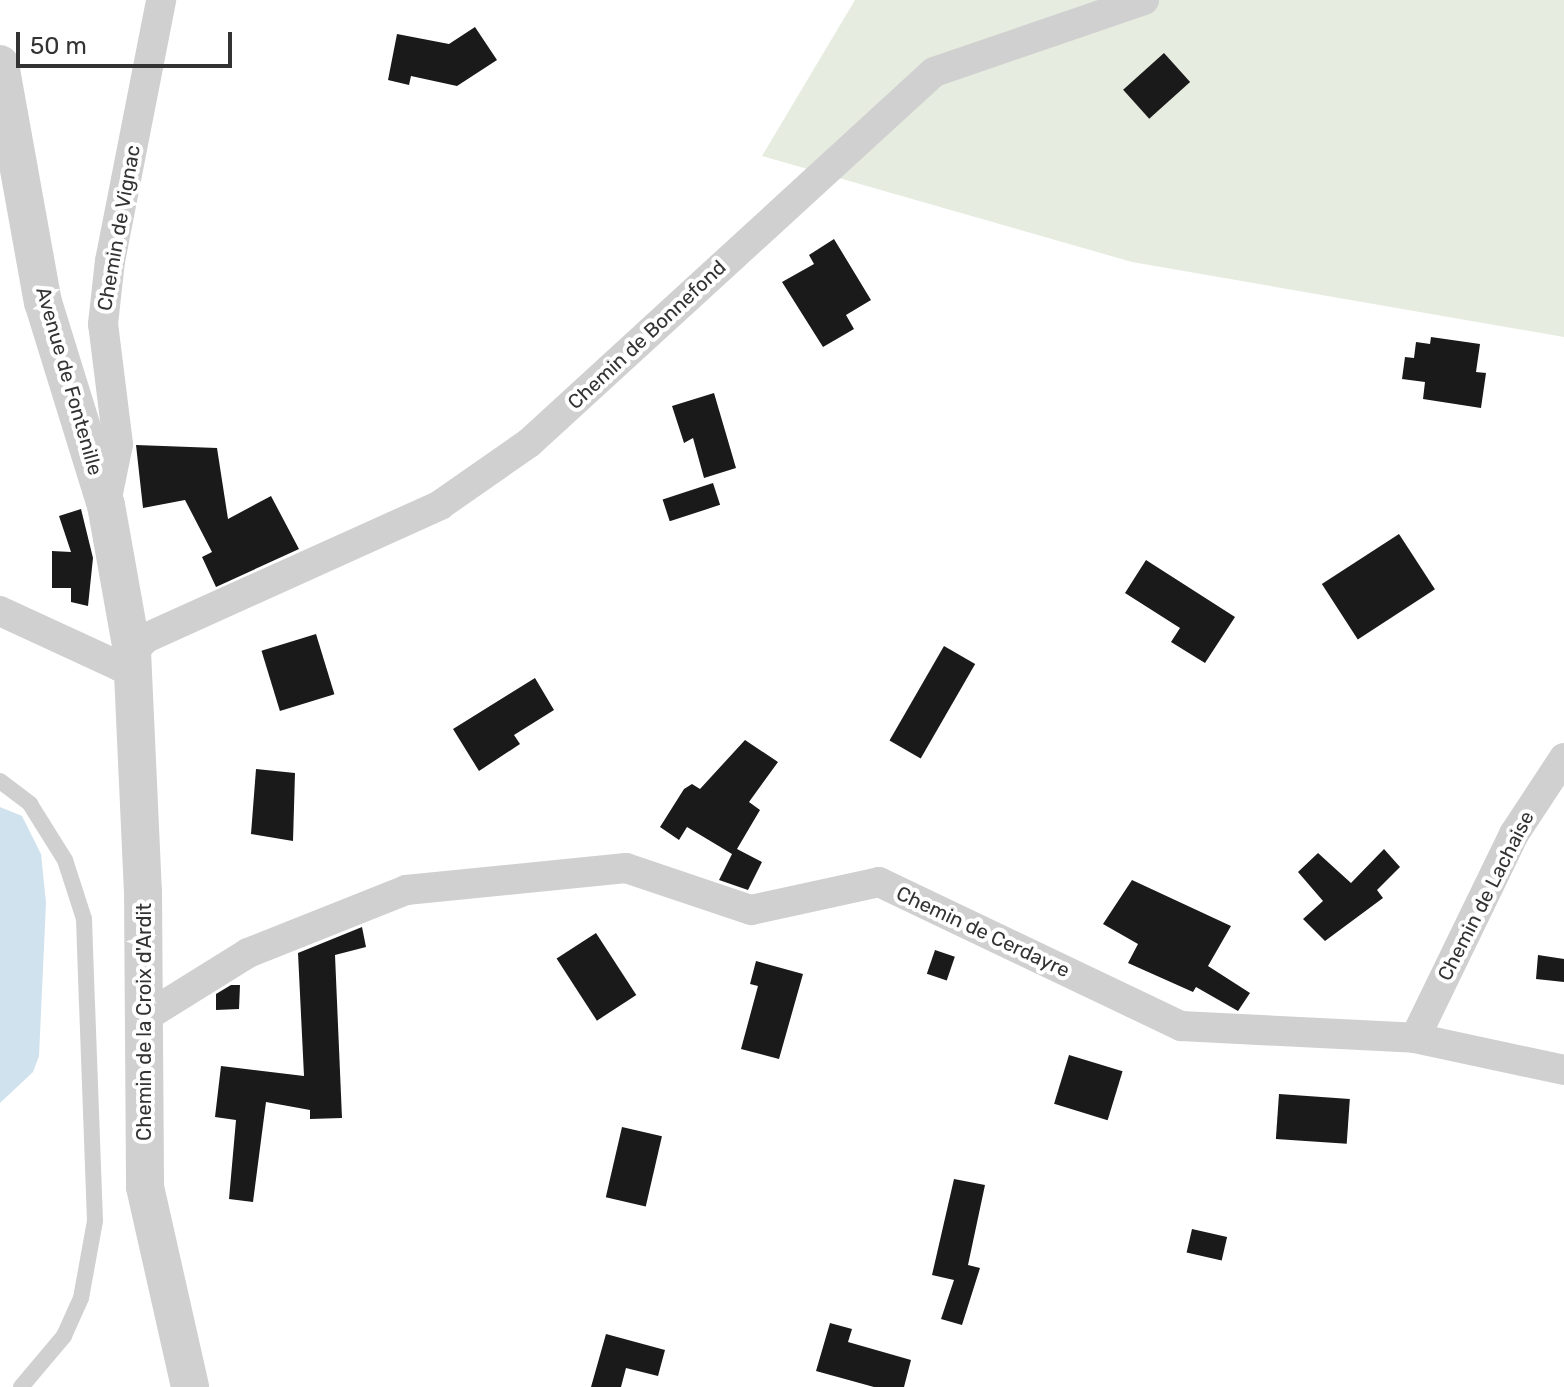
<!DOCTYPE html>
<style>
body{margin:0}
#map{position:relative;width:1564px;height:1387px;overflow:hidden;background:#fff;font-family:Rubik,sans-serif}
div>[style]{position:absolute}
.green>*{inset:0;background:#e6ecdf}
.water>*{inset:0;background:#cfe2ee}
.building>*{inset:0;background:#1a1a1a;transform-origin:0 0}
.service>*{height:16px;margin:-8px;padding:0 8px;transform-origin:8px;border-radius:8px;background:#d0d0d0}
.minor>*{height:30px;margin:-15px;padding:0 15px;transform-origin:15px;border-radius:15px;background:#d0d0d0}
.tertiary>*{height:38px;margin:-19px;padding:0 19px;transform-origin:19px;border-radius:19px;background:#d0d0d0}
span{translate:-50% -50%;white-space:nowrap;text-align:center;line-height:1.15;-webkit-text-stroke:8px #fff;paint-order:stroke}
.street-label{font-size:20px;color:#333}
.scale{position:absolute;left:16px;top:32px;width:216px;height:36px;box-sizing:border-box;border:4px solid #333;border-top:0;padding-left:10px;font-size:24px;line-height:28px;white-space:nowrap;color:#333;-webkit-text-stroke:6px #fff;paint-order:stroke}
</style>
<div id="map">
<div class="green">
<div style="clip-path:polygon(855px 0,1564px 0,1564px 337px,1132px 262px,762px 156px)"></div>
</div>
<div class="water">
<div style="clip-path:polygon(0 807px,22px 816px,41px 854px,46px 903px,39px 1056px,33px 1072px,0 1103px)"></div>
</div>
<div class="building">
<div style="clip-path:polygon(475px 27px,497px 60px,457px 86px,411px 76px,409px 85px,388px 80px,397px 34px,449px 44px)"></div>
<div style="left:1164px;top:53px;width:39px;height:55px;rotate:48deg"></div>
<div style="clip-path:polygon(834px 239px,871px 300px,846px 315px,854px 329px,823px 347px,782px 282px,814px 264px,809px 255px)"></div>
<div style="clip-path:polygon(1431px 337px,1480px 344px,1476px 372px,1486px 373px,1481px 408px,1423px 399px,1425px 382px,1402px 379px,1405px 357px,1414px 358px,1416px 342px,1430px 344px)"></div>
<div style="clip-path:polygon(714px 393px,736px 468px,704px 478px,693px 438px,684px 443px,672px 406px)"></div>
<div style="clip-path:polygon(136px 445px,217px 448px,228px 519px,271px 496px,299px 549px,216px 587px,202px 557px,212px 552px,185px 500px,143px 508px)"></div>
<div style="left:713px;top:483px;width:23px;height:53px;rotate:72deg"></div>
<div style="clip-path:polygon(81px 509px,93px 558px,88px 606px,71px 602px,71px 588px,52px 588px,52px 551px,71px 552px,59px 516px)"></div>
<div style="left:1399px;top:534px;width:66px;height:92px;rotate:57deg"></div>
<div style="clip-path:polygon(1146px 560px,1235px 617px,1205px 663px,1171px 642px,1180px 628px,1125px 593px)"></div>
<div style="left:316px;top:634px;width:63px;height:57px;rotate:73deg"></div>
<div style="left:944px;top:646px;width:36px;height:109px;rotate:30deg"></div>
<div style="clip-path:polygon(535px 678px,554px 710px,514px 735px,520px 744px,479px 771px,453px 729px)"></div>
<div style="clip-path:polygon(745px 740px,778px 762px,749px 802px,760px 810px,737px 849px,762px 862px,748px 890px,719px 880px,732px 854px,687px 827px,679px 840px,660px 827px,684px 789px,692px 784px,700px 789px)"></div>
<div style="clip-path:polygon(256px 769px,295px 773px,293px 841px,251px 834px)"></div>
<div style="clip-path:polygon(1384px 849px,1400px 867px,1377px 890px,1383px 898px,1325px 941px,1303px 919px,1323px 901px,1298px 872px,1318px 853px,1351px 883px)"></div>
<div style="clip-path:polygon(1132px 880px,1231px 926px,1208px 966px,1250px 993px,1238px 1011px,1196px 987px,1193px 992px,1128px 963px,1138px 944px,1103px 924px)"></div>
<div style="clip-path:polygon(362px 927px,366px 947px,335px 955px,342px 1118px,310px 1119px,310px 1110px,266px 1102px,253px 1202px,229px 1199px,236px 1120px,215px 1117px,221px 1066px,304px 1076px,298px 953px)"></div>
<div style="left:596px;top:933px;width:74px;height:47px;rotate:57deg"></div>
<div style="left:935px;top:950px;width:21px;height:25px;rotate:19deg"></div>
<div style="clip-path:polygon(1538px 955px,1564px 959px,1564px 982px,1536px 979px)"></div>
<div style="clip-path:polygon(756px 961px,803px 974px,779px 1059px,741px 1049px,758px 986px,750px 984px)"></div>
<div style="clip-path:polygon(231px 985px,240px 985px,239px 1009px,216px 1010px,216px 994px)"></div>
<div style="left:1069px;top:1055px;width:56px;height:51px;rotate:17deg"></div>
<div style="left:1279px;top:1094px;width:71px;height:45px;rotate:4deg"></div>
<div style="left:622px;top:1127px;width:41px;height:72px;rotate:13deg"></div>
<div style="clip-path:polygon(954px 1179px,985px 1185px,968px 1265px,980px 1268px,962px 1325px,941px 1319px,954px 1280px,932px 1275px)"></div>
<div style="left:1192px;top:1229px;width:36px;height:24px;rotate:13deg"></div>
<div style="clip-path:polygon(830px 1323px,852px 1329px,848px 1342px,911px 1360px,904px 1387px,874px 1387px,816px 1371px)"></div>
<div style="clip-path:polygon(606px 1334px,665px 1350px,658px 1376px,626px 1368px,621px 1387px,591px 1387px)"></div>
</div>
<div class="service">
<div style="left:0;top:781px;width:38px;rotate:37deg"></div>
<div style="left:30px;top:804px;width:66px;rotate:58deg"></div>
<div style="left:65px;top:860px;width:62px;rotate:72.1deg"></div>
<div style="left:84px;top:919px;width:84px;rotate:88deg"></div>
<div style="left:87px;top:1003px;width:218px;rotate:87.9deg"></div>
<div style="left:95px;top:1221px;width:78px;rotate:100.3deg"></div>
<div style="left:81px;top:1298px;width:42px;rotate:114.1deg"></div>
<div style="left:64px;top:1336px;width:67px;rotate:130.1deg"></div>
</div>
<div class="minor">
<div style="left:106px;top:503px;width:60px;rotate:-78.5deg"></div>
<div style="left:118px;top:444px;width:121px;rotate:-97.1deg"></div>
<div style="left:103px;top:324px;width:63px;rotate:-83.7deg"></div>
<div style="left:110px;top:261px;width:266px;rotate:-78.9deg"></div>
<div style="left:0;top:611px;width:131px;rotate:24.8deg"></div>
<div style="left:119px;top:666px;width:39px;rotate:-46deg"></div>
<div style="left:146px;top:638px;width:323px;rotate:-24.3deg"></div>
<div style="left:440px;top:505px;width:108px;rotate:-34.9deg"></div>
<div style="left:529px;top:443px;width:549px;rotate:-42.49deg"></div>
<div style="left:934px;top:72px;width:222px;rotate:-18.9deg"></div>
<div style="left:142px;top:1019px;width:125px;rotate:-31.9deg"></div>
<div style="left:248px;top:953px;width:170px;rotate:-21.7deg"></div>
<div style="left:406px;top:890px;width:221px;rotate:-5.7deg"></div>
<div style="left:626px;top:868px;width:132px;rotate:18.6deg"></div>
<div style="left:751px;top:910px;width:131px;rotate:-12.3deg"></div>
<div style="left:879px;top:882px;width:335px;rotate:25.5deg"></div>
<div style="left:1181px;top:1026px;width:234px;rotate:2.9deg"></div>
<div style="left:1415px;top:1038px;width:152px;rotate:12.1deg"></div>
<div style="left:1415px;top:1038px;width:227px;rotate:-64.1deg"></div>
<div style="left:1514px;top:834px;width:91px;rotate:-56.7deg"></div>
</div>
<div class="tertiary">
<div style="left:0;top:64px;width:242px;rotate:79.8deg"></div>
<div style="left:43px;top:302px;width:213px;rotate:72.8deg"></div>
<div style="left:106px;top:505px;width:148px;rotate:79.9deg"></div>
<div style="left:132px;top:651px;width:241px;rotate:87.4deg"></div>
<div style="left:143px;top:892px;width:295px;rotate:89.6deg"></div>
<div style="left:145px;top:1187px;width:205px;rotate:77.3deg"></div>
</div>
<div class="street-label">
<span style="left:119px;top:228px;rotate:-80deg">Chemin de Vignac</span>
<span style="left:647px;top:335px;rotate:-43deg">Chemin de Bonnefond</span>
<span style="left:69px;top:381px;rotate:74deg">Avenue de Fontenille</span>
<span style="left:1486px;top:896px;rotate:-63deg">Chemin de Lachaise</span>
<span style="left:983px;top:932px;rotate:25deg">Chemin de Cerdayre</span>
<span style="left:144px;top:1022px;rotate:-90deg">Chemin de la Croix d'Ardit</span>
</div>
<div class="scale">50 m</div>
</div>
